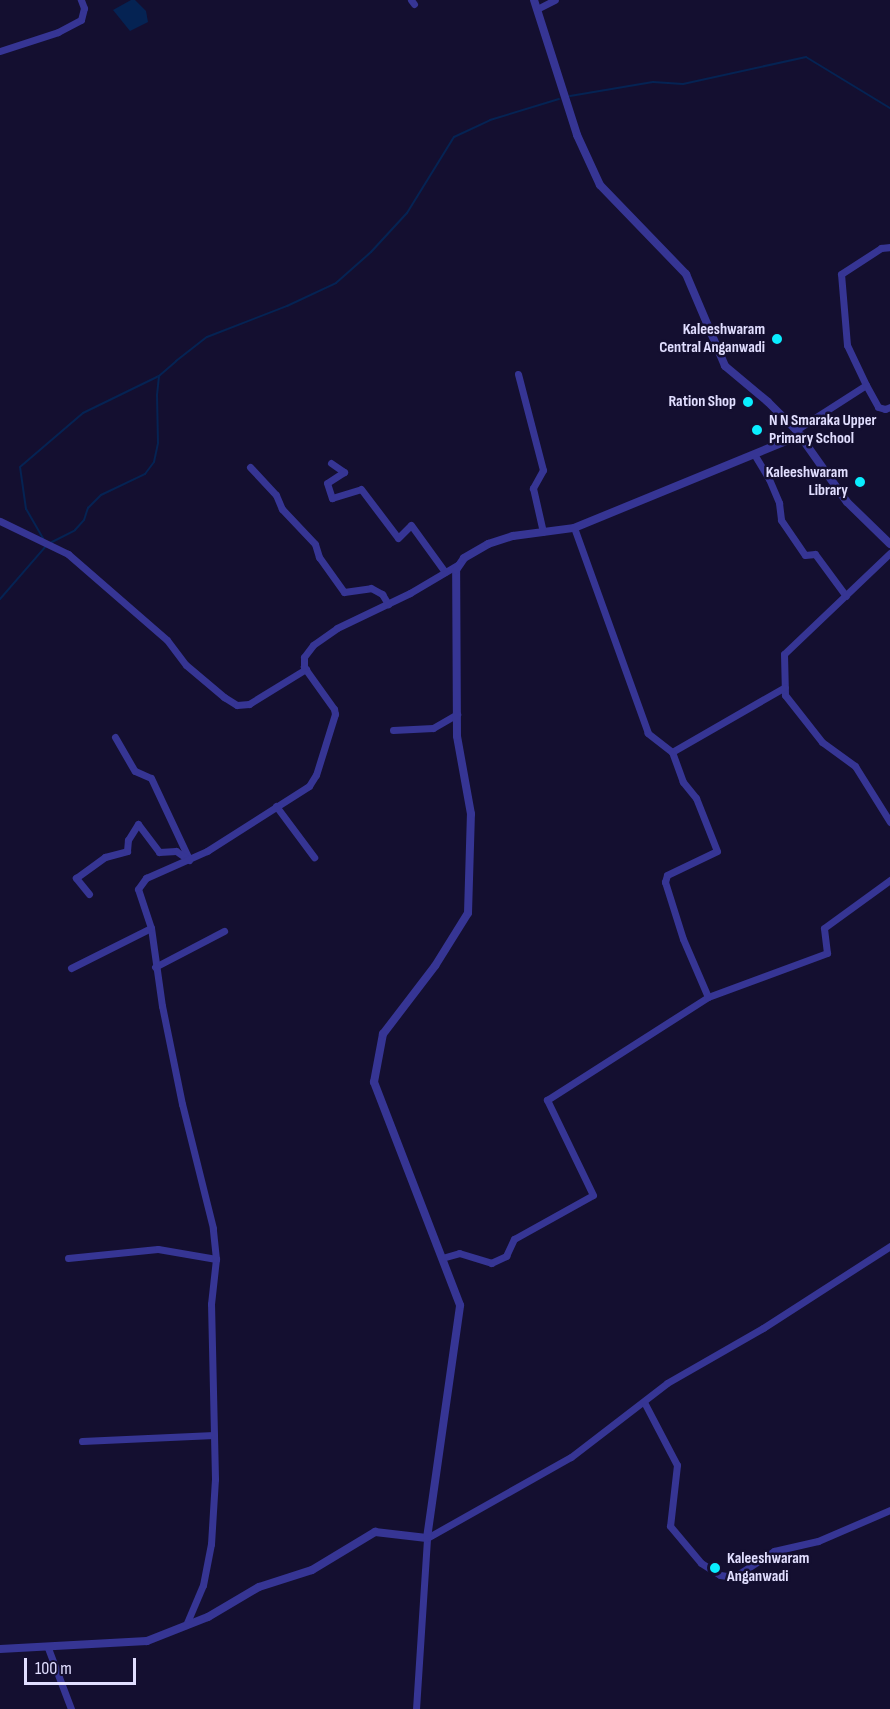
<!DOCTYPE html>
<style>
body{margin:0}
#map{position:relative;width:890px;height:1709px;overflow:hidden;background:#140f30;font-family:"Sofia Sans Condensed",sans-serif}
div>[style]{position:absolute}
.water>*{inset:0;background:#052353}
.stream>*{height:2px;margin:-1px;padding:0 1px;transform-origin:1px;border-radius:1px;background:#052353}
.minor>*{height:7px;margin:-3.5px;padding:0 3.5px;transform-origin:3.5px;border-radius:3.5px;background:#363594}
.tertiary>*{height:8px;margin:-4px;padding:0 4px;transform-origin:4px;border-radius:4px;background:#363594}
.dots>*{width:16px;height:16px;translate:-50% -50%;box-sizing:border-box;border:3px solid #140f30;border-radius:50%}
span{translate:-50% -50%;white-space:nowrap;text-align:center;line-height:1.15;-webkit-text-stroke:5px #140f30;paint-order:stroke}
.poi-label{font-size:16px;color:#e1deff;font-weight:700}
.right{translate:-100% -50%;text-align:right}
.left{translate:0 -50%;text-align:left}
.scale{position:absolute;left:24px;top:1658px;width:112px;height:27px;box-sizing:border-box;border:3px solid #e1deff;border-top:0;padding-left:8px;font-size:18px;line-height:21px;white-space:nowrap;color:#e1deff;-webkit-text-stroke:4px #140f30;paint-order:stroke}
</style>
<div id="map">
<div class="water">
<div style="clip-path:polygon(131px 0,135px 0,146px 11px,148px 22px,130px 31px,113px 10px)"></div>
</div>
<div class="stream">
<div style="left:570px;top:96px;width:84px;rotate:-9.6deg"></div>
<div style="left:653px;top:82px;width:30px;rotate:4deg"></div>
<div style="left:683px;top:84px;width:126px;rotate:-12.4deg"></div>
<div style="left:806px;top:57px;width:98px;rotate:31.3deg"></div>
<div style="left:44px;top:540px;width:36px;rotate:-120deg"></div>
<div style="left:26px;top:509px;width:42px;rotate:-98.1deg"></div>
<div style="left:20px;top:467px;width:83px;rotate:-40.6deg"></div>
<div style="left:83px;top:413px;width:85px;rotate:-26deg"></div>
<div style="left:50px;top:543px;width:28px;rotate:-27deg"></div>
<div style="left:75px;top:530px;width:13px;rotate:-48deg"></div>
<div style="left:84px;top:520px;width:13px;rotate:-72deg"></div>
<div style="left:88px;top:508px;width:18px;rotate:-45deg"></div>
<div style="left:101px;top:495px;width:49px;rotate:-25.5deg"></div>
<div style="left:145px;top:474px;width:15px;rotate:-53deg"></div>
<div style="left:154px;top:462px;width:19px;rotate:-78deg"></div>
<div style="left:158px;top:443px;width:48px;rotate:-91.2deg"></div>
<div style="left:157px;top:395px;width:19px;rotate:-84deg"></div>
<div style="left:159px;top:376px;width:23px;rotate:-41deg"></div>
<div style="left:176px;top:361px;width:39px;rotate:-38deg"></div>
<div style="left:207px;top:337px;width:86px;rotate:-21.2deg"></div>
<div style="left:287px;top:306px;width:54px;rotate:-25.1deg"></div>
<div style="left:336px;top:283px;width:47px;rotate:-41.5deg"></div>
<div style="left:371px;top:252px;width:53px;rotate:-47.3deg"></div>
<div style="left:407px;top:213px;width:89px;rotate:-58.3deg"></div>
<div style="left:454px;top:137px;width:40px;rotate:-25deg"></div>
<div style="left:490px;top:120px;width:72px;rotate:-16.9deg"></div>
<div style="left:0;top:599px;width:70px;rotate:-49deg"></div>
</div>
<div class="minor">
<div style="left:411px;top:0;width:5px;rotate:53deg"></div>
<div style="left:537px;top:9px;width:20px;rotate:-27deg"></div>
<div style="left:0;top:51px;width:61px;rotate:-18.1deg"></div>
<div style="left:58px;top:32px;width:26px;rotate:-28deg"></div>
<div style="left:81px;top:20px;width:12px;rotate:-76deg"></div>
<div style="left:84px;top:8px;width:9px;rotate:-111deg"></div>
<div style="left:518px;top:374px;width:99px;rotate:75.4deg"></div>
<div style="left:543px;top:470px;width:21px;rotate:119deg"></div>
<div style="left:533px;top:488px;width:45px;rotate:77.2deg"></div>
<div style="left:866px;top:385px;width:44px;rotate:-115.4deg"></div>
<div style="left:847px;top:345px;width:71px;rotate:-94.8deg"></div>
<div style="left:841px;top:274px;width:48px;rotate:-33deg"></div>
<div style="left:881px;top:248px;width:9px;rotate:-6deg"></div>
<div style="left:796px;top:430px;width:83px;rotate:-32.7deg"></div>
<div style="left:866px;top:385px;width:25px;rotate:61deg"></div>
<div style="left:878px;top:407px;width:7px;rotate:16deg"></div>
<div style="left:885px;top:409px;width:5px;rotate:-22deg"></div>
<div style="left:754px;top:454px;width:29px;rotate:59deg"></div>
<div style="left:769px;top:479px;width:26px;rotate:67deg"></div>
<div style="left:779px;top:503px;width:17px;rotate:83deg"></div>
<div style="left:781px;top:520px;width:42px;rotate:55.6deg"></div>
<div style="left:805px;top:555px;width:10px;rotate:-6deg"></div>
<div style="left:815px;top:554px;width:52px;rotate:53.6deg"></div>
<div style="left:331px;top:463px;width:16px;rotate:35deg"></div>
<div style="left:344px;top:472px;width:20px;rotate:147deg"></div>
<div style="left:327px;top:483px;width:16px;rotate:72deg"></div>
<div style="left:332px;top:498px;width:30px;rotate:-17deg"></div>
<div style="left:361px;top:489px;width:61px;rotate:52.9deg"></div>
<div style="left:398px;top:538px;width:18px;rotate:-45deg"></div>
<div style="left:411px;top:525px;width:58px;rotate:54.1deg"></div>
<div style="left:250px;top:467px;width:38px;rotate:47deg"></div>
<div style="left:276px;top:495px;width:15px;rotate:67deg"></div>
<div style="left:282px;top:509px;width:48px;rotate:46.7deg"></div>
<div style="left:315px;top:544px;width:14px;rotate:73deg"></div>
<div style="left:319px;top:557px;width:43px;rotate:54.5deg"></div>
<div style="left:344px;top:592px;width:27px;rotate:-8deg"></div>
<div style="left:371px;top:588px;width:13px;rotate:29deg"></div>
<div style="left:382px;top:594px;width:12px;rotate:59deg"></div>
<div style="left:0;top:521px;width:76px;rotate:25.9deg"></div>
<div style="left:68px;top:554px;width:131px;rotate:41deg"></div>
<div style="left:167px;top:640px;width:31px;rotate:53deg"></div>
<div style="left:186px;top:665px;width:50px;rotate:40.1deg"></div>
<div style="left:224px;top:697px;width:15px;rotate:32deg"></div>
<div style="left:237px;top:705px;width:12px;rotate:-5deg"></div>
<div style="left:249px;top:704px;width:67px;rotate:-31.6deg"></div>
<div style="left:890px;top:553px;width:146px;rotate:136.4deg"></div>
<div style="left:784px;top:654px;width:41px;rotate:88.6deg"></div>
<div style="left:785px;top:695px;width:60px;rotate:51.8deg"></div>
<div style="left:822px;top:742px;width:41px;rotate:36deg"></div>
<div style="left:855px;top:766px;width:66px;rotate:58deg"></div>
<div style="left:393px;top:730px;width:40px;rotate:-2.9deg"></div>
<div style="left:433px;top:728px;width:28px;rotate:-30deg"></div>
<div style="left:115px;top:737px;width:39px;rotate:60deg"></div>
<div style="left:135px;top:771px;width:17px;rotate:24deg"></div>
<div style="left:151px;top:778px;width:87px;rotate:64.9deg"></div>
<div style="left:672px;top:752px;width:130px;rotate:-29.9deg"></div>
<div style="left:276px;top:806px;width:64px;rotate:53.3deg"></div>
<div style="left:89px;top:894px;width:21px;rotate:-129deg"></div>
<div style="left:76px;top:878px;width:36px;rotate:-36deg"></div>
<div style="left:105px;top:857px;width:23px;rotate:-15deg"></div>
<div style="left:127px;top:851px;width:11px;rotate:-85deg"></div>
<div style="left:128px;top:840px;width:19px;rotate:-58deg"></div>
<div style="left:138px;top:824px;width:35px;rotate:53deg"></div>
<div style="left:159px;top:852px;width:17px;rotate:-3deg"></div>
<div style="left:176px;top:851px;width:16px;rotate:35deg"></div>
<div style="left:155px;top:967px;width:78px;rotate:-27.6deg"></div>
<div style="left:71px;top:968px;width:89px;rotate:-26.6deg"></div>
<div style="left:708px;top:997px;width:127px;rotate:-20.3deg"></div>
<div style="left:827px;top:953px;width:25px;rotate:-97deg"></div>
<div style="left:824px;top:928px;width:82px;rotate:-36deg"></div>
<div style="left:68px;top:1258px;width:90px;rotate:-5.7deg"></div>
<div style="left:158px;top:1249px;width:59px;rotate:9.8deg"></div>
<div style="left:442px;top:1258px;width:18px;rotate:-16deg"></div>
<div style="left:459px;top:1253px;width:34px;rotate:17deg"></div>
<div style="left:491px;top:1263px;width:17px;rotate:-25deg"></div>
<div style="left:506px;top:1256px;width:19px;rotate:-65deg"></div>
<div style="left:514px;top:1239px;width:90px;rotate:-29.1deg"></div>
<div style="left:593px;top:1195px;width:106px;rotate:-115.8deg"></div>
<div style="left:547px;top:1100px;width:191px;rotate:-32.6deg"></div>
<div style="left:708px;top:997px;width:63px;rotate:-113.3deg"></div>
<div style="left:683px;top:939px;width:60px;rotate:-107.5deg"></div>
<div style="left:665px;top:882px;width:7px;rotate:-74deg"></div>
<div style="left:667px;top:875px;width:55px;rotate:-25.6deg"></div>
<div style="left:717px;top:851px;width:57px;rotate:-111.6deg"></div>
<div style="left:696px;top:798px;width:21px;rotate:-129deg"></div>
<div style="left:683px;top:782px;width:32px;rotate:-110deg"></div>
<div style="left:672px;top:752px;width:31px;rotate:-142deg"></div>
<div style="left:648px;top:733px;width:218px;rotate:-109.8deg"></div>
<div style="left:644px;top:1402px;width:71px;rotate:62.4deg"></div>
<div style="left:677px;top:1465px;width:61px;rotate:96.5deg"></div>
<div style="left:670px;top:1526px;width:48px;rotate:50deg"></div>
<div style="left:701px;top:1563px;width:22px;rotate:32deg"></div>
<div style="left:720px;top:1575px;width:14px;rotate:8deg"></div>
<div style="left:734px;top:1577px;width:48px;rotate:-33deg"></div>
<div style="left:774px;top:1551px;width:45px;rotate:-12.8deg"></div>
<div style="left:818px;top:1541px;width:78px;rotate:-23.3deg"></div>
<div style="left:82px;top:1441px;width:132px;rotate:-2.6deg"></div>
<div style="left:186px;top:1625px;width:43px;rotate:-67deg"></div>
<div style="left:203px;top:1585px;width:42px;rotate:-79deg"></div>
<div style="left:211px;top:1544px;width:65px;rotate:-86.5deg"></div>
<div style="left:215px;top:1479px;width:175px;rotate:-91.3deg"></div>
<div style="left:211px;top:1304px;width:45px;rotate:-83.7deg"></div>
<div style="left:216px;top:1259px;width:31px;rotate:-96deg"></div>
<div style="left:213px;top:1228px;width:128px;rotate:-104deg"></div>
<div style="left:182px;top:1104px;width:100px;rotate:-101.5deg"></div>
<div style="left:162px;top:1006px;width:79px;rotate:-98deg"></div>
<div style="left:151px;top:928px;width:41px;rotate:-108.4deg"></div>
<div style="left:138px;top:889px;width:14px;rotate:-54deg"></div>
<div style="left:146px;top:878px;width:67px;rotate:-23.9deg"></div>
<div style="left:207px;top:851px;width:121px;rotate:-32.5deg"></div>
<div style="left:309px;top:786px;width:13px;rotate:-58deg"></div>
<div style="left:316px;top:775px;width:64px;rotate:-72.7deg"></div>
<div style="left:335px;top:714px;width:5px;rotate:-101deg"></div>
<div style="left:334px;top:709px;width:52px;rotate:-125.5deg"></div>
<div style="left:304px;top:667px;width:10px;rotate:-90deg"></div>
<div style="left:304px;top:657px;width:15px;rotate:-53deg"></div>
<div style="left:313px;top:645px;width:29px;rotate:-35deg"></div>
<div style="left:337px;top:628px;width:81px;rotate:-25.6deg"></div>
<div style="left:410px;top:593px;width:57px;rotate:-30.6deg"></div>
<div style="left:48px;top:1648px;width:65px;rotate:69.3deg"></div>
<div style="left:416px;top:1709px;width:171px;rotate:-86.3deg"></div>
<div style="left:427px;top:1538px;width:165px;rotate:-29.4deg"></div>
<div style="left:571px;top:1457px;width:121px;rotate:-37.6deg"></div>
<div style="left:667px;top:1383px;width:111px;rotate:-29.8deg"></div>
<div style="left:763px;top:1328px;width:151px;rotate:-32.8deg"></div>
</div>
<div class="tertiary">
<div style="left:534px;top:0;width:142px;rotate:72.3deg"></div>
<div style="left:577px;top:135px;width:55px;rotate:65.3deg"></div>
<div style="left:600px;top:185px;width:124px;rotate:46deg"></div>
<div style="left:686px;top:274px;width:100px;rotate:67deg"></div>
<div style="left:725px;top:366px;width:56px;rotate:39.9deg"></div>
<div style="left:768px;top:402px;width:40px;rotate:45deg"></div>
<div style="left:796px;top:430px;width:88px;rotate:54.7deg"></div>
<div style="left:847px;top:502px;width:60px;rotate:44.3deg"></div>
<div style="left:0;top:1649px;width:147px;rotate:-3.1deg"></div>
<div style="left:147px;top:1641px;width:66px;rotate:-21.5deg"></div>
<div style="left:208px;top:1617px;width:59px;rotate:-30.5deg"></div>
<div style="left:259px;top:1587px;width:56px;rotate:-17.8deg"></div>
<div style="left:312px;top:1570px;width:74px;rotate:-31.1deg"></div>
<div style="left:375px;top:1532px;width:52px;rotate:6.6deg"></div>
<div style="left:427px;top:1538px;width:235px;rotate:-81.9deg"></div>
<div style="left:460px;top:1305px;width:239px;rotate:-111.1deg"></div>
<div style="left:374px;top:1082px;width:49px;rotate:-79.4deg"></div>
<div style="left:383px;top:1034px;width:86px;rotate:-52.6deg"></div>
<div style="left:435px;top:966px;width:62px;rotate:-58.1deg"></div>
<div style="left:468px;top:913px;width:99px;rotate:-88.3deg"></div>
<div style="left:471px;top:814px;width:79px;rotate:-100.2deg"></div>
<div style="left:457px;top:736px;width:166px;rotate:-90.3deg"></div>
<div style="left:456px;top:570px;width:14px;rotate:-56deg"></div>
<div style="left:464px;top:558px;width:28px;rotate:-30deg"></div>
<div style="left:488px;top:544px;width:26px;rotate:-18deg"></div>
<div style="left:513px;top:536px;width:62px;rotate:-7.5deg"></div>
<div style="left:574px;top:528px;width:245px;rotate:-22.3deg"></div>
</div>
<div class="dots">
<div style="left:777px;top:339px;background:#0aedff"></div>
<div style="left:748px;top:402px;background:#0aedff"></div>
<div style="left:757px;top:430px;background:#0aedff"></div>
<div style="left:860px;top:482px;background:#0aedff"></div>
<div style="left:715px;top:1568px;background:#0aedff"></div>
</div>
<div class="poi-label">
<span class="right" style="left:765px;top:339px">Kaleeshwaram<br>Central Anganwadi</span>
<span class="right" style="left:736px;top:402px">Ration Shop</span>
<span class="left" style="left:769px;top:430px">N N Smaraka Upper<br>Primary School</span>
<span class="right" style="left:848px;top:482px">Kaleeshwaram<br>Library</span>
<span class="left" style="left:727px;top:1568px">Kaleeshwaram<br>Anganwadi</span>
</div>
<div class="scale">100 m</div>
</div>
